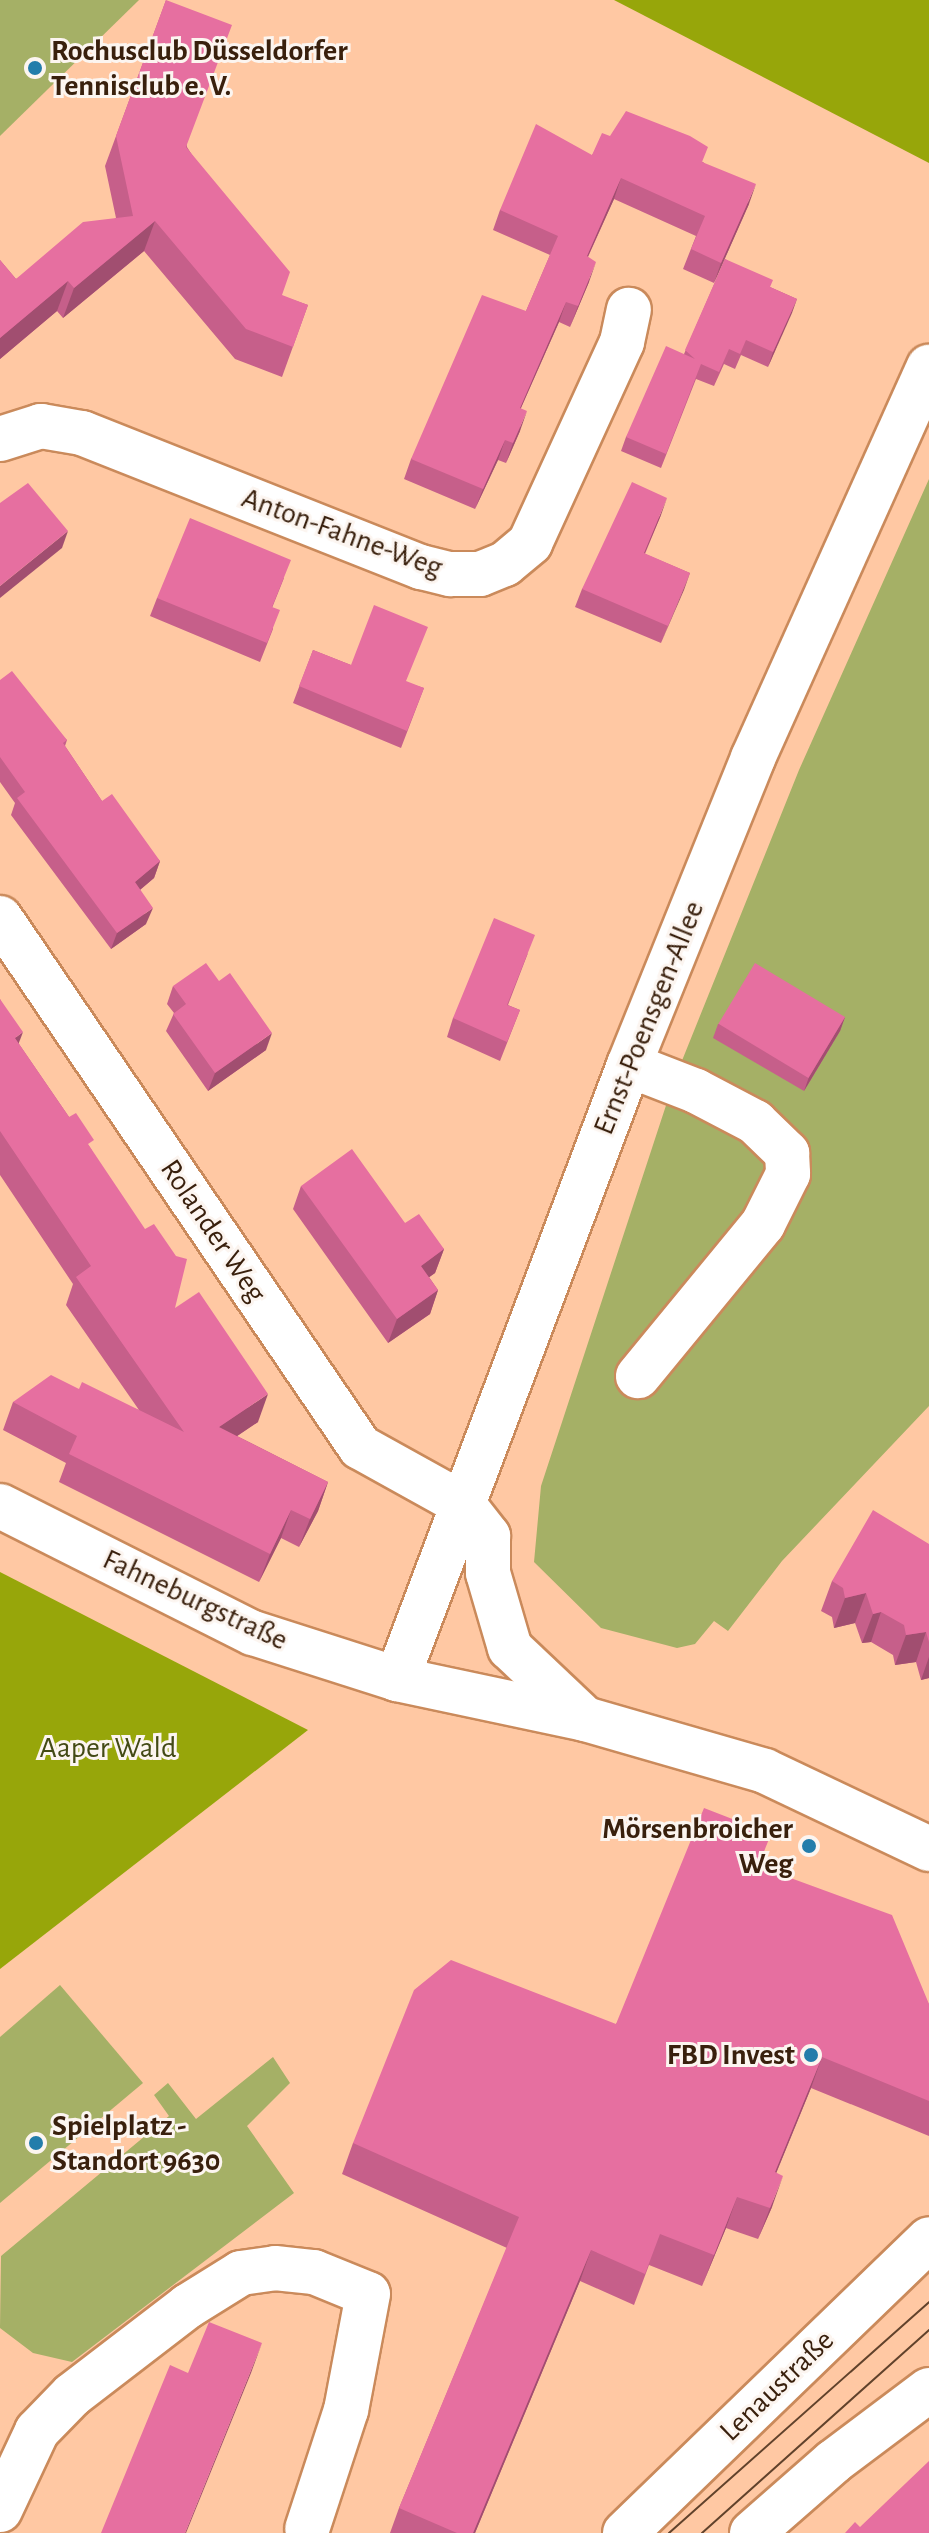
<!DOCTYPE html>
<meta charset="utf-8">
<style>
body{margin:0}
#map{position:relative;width:929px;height:2533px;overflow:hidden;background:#ffc8a3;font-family:"Alegreya Sans",sans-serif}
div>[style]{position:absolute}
.green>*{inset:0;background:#a5b066}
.forest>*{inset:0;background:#97a60a}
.roads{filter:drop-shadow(2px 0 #ca8a5b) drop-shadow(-2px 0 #ca8a5b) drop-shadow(0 2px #ca8a5b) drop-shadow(0 -2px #ca8a5b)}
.minor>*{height:44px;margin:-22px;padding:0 22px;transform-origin:22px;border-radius:22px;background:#fff}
.major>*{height:44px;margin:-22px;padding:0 22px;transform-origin:22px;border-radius:22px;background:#fff}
.tram>*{height:2px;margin:-1px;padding:0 1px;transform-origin:1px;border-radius:1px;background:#61422b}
.wall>*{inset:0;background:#c65f8a}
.shaded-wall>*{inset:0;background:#a14e70}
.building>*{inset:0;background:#e66fa0;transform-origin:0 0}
.dots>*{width:22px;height:22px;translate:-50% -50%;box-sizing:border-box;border:4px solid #fcf5f0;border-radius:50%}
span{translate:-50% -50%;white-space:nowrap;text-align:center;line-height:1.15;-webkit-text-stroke:6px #fcf5f0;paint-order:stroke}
.poi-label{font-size:30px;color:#39200d;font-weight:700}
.left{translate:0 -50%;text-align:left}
.right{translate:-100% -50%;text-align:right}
.street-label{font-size:30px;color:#39200d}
.park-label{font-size:30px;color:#434a15}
</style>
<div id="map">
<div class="green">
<div style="clip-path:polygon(0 0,139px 0,0 136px)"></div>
<div style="clip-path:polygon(929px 479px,929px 1406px,782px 1561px,728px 1631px,714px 1621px,695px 1644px,677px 1648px,601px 1628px,534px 1562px,541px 1486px,675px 1078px,799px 770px)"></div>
<div style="clip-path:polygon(60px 1985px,143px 2083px,0 2203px,0 2037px)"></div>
<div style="clip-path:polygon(273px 2057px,290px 2083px,247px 2126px,294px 2193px,72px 2362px,33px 2353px,0 2328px,1px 2256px,169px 2116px,154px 2095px,168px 2083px,196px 2119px)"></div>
</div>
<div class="forest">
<div style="clip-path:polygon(614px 0,929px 0,929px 163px)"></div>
<div style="clip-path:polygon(0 1572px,308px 1730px,0 1969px)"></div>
</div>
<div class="roads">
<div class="minor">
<div style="left:0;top:439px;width:43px;rotate:-17.6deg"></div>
<div style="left:41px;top:426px;width:42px;rotate:9.7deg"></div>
<div style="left:82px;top:433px;width:365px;rotate:21.6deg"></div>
<div style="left:421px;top:567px;width:30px;rotate:14deg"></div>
<div style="left:450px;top:574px;width:30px"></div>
<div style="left:480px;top:574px;width:27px;rotate:-22deg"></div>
<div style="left:505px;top:564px;width:33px;rotate:-40deg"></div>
<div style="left:530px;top:543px;width:221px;rotate:-65.4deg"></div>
<div style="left:622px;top:342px;width:33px;rotate:-78deg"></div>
<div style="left:0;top:918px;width:640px;rotate:55.76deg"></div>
<div style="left:360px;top:1447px;width:118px;rotate:29deg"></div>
<div style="left:463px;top:1504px;width:41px;rotate:52deg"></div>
<div style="left:488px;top:1536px;width:37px;rotate:90deg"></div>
<div style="left:488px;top:1573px;width:78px;rotate:73.7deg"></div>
<div style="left:510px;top:1648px;width:103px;rotate:43.4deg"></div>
<div style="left:629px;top:1065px;width:72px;rotate:21.2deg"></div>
<div style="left:696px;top:1091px;width:67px;rotate:27.7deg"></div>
<div style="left:755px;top:1122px;width:45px;rotate:44.1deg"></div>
<div style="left:787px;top:1153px;width:21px;rotate:87deg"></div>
<div style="left:788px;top:1174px;width:56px;rotate:116.6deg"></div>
<div style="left:763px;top:1224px;width:197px;rotate:129.4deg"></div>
<div style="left:0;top:1506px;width:283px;rotate:26.7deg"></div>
<div style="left:253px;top:1633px;width:151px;rotate:17.7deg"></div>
<div style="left:397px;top:1679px;width:192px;rotate:12deg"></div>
<div style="left:585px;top:1719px;width:187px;rotate:16.1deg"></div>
<div style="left:765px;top:1771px;width:182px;rotate:25.4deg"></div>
<div style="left:397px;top:1679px;width:656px;rotate:-69.3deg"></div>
<div style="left:629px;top:1065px;width:331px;rotate:-68deg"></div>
<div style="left:753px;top:758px;width:429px;rotate:-65.8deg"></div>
<div style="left:0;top:2510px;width:87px;rotate:-64.9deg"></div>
<div style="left:37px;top:2431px;width:50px;rotate:-45.8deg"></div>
<div style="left:72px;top:2395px;width:146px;rotate:-37.5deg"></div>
<div style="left:188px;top:2306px;width:62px;rotate:-31.9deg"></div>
<div style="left:241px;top:2273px;width:34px;rotate:-8deg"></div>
<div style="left:275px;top:2268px;width:39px;rotate:6deg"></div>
<div style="left:314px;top:2272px;width:58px;rotate:22.2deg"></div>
<div style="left:368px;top:2294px;width:118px;rotate:100.7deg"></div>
<div style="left:346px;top:2410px;width:125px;rotate:108.1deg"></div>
</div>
<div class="major">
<div style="left:625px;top:2533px;width:423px;rotate:-44deg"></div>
<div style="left:752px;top:2533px;width:108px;rotate:-41.2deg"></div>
<div style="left:833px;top:2462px;width:120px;rotate:-36.9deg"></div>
</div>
</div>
<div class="tram">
<div style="left:669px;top:2533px;width:348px;rotate:-41.6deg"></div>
<div style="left:702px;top:2533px;width:305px;rotate:-41.8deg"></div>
</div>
<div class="wall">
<div style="clip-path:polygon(166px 0,187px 147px,282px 296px,308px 305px,282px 377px,235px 359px,144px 251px,63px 318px,57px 311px,0 359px,0 260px,16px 279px,116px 218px,105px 166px)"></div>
<div style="clip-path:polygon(610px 136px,703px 162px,749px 204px,714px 283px,683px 269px,696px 236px,614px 199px,588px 257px,589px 282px,570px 327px,559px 322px,521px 408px,520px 431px,506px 463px,498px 460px,475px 509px,404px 479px,411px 459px,526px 311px,550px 255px,493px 230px,500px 210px,592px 155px)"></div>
<div style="clip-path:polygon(725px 259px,770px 287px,797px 299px,768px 367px,741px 355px,735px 369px,724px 364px,714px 386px,696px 379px,661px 468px,621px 451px,626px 437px,684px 354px)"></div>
<div style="clip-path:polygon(661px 515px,645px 554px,690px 573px,661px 643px,575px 607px,582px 589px)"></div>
<div style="clip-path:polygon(284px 578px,272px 608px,273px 629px,260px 662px,150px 616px,157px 598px)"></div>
<div style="clip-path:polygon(313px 650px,351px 665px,424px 688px,401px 748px,293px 703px)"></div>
<div style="clip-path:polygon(0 680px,67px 740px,65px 746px,102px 801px,160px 861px,154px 878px,140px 890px,146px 924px,111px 949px,11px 815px,15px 803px,0 782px)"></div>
<div style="clip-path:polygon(528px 953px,508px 1005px,520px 1010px,500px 1061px,447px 1037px,453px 1018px)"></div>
<div style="clip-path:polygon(173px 986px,266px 1050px,208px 1091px,166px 1031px,174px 1013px,167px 1004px)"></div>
<div style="clip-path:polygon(0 999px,19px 1044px,91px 1149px,175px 1308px,258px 1422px,237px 1436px,328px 1482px,318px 1511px,299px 1547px,281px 1538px,259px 1582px,59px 1482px,66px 1463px,3px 1430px,13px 1402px,79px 1389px,139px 1410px,66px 1305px,73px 1284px,0 1175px)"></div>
<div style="clip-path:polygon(845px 1017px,840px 1031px,804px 1091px,713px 1038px,718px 1024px)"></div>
<div style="clip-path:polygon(301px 1186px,405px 1223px,444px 1249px,435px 1273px,429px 1277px,438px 1290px,430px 1314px,388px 1343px,293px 1209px)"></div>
<div style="clip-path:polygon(929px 1544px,929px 1678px,921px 1680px,916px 1662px,895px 1665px,893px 1655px,871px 1642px,862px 1643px,855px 1623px,834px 1628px,832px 1617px,821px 1611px,832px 1581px)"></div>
<div style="clip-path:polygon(760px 1864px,929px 2004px,929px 2136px,811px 2088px,776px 2173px,772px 2207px,758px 2239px,726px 2228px,702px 2286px,649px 2265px,634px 2305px,580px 2281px,475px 2533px,390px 2533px,399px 2508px,507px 2248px,342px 2174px,353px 2143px,616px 2024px)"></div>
</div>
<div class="shaded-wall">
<div style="clip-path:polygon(621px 178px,614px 199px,579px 276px,587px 256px)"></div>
<div style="clip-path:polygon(756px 184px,749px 204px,714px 283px,721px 263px)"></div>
<div style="clip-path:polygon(155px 221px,144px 251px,63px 318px,74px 288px)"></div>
<div style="clip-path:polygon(596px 262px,589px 282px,570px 327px,578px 306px)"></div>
<div style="clip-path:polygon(68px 281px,57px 311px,0 359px,0 338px)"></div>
<div style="clip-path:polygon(797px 299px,792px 313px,768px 367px,773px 352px)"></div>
<div style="clip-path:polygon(566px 302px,559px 322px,512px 428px,520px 408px)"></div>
<div style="clip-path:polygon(527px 411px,520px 431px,506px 463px,513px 443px)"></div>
<div style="clip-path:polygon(505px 440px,498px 460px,475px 509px,483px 489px)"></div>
<div style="clip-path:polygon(667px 498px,661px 515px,637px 571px,644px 553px)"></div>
<div style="clip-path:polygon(68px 531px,62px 548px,0 598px,0 586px)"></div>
<div style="clip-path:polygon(690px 573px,684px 590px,661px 643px,668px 626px)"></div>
<div style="clip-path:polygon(160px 861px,154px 878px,129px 899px,135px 882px)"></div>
<div style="clip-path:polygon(153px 908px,146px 924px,111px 949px,117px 933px)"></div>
<div style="clip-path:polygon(845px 1017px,840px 1031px,804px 1091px,809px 1077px)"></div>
<div style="clip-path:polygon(23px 1032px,12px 1061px,15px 1038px)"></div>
<div style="clip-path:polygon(272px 1033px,266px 1050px,208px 1091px,215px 1073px)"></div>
<div style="clip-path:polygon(444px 1249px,435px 1273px,413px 1289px,421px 1266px)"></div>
<div style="clip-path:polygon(438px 1290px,430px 1314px,388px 1343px,397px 1319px)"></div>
<div style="clip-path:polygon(268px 1394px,258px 1422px,209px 1455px,219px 1427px)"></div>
<div style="clip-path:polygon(328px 1482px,318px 1511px,299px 1547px,310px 1519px)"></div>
<div style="clip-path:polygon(291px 1510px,281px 1538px,259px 1582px,270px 1554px)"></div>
<div style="clip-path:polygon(866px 1593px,855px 1623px,834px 1628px,845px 1598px)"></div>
<div style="clip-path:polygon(881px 1612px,871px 1642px,862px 1643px,873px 1614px)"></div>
<div style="clip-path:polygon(926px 1632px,916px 1662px,895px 1665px,906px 1635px)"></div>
<div style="clip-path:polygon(929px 1657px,929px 1678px,921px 1680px)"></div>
<div style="clip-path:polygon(822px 2057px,811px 2088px,764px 2203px,775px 2172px)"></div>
<div style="clip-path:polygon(783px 2176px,772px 2207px,758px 2239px,770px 2208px)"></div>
<div style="clip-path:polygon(737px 2197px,726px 2228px,702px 2286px,714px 2255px)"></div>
<div style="clip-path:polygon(591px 2250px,580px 2281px,475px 2533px,473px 2533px)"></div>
<div style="clip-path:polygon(262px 2343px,251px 2373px,186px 2533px,185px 2533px)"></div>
</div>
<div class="building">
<div style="clip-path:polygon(166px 0,232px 25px,186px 147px,290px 272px,282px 295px,308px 305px,293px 347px,246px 329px,155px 221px,74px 288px,68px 281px,0 338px,0 260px,16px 279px,83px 222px,133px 216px,116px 136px)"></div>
<div style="clip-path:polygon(626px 111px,690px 136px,708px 147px,702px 162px,756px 184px,721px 263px,691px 249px,705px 216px,621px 178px,587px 256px,596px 262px,578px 306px,566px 302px,520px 408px,527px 411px,513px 443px,505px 440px,483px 489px,411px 459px,482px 295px,526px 311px,558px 236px,500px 210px,536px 124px,592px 155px,602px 133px,610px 136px)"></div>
<div style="clip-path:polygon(725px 259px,773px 280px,770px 287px,797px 299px,773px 352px,746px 340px,740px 354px,729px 349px,719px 372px,701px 364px,666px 454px,626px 437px,666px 346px,695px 359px,685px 350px)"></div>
<div style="clip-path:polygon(632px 482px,667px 498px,644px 553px,690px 573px,668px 626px,582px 589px)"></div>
<div style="clip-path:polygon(28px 483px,68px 531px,0 586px,0 503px)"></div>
<div style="clip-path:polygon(190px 518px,291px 560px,272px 607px,280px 610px,267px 643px,157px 598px)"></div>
<div style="clip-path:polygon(374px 605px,428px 627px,406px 681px,424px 688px,407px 731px,299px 686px,313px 650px,351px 665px)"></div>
<div style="clip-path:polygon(12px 671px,67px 740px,63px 743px,102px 801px,112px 794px,160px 861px,135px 882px,153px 908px,117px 933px,17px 798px,25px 792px,0 757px,0 680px)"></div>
<div style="clip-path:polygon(494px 918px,535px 935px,507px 1005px,520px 1010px,507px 1042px,453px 1018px)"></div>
<div style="clip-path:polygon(206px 963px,219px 981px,230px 973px,272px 1033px,215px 1073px,173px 1014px,186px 1004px,173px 986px)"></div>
<div style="left:755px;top:963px;width:105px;height:71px;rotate:31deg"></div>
<div style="clip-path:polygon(0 999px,23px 1032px,15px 1038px,69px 1117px,76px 1113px,94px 1140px,88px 1144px,145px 1229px,154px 1224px,176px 1256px,187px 1259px,175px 1308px,199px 1292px,268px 1394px,219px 1427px,328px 1482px,310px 1519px,291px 1510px,270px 1554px,69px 1454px,77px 1436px,13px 1402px,51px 1375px,79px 1389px,82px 1382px,184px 1432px,76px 1277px,91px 1266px,0 1131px)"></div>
<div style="clip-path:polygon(352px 1149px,405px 1223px,419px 1214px,444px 1249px,421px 1266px,438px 1290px,397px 1319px,301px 1186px)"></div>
<div style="clip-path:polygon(873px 1510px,929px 1544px,929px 1642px,926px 1632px,906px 1635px,904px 1625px,881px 1612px,873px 1614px,866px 1593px,845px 1598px,843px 1588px,832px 1581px)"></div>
<div style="clip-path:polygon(704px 1808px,771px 1834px,759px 1864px,766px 1869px,892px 1915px,929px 2004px,929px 2101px,822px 2057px,775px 2172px,783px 2176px,770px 2208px,737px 2197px,714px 2255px,660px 2234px,645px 2274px,591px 2250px,473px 2533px,457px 2533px,399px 2508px,519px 2217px,353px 2143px,414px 1990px,451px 1960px,616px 2024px)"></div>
<div style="clip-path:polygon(209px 2322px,262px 2343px,185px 2533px,101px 2533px,170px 2365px,188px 2373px)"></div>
<div style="clip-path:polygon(929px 2461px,929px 2533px,845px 2533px,855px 2522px,860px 2527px)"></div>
</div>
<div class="dots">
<div style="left:35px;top:68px;background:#237dab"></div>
<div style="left:809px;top:1846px;background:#237dab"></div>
<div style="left:811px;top:2055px;background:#237dab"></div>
<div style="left:36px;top:2143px;background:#237dab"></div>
</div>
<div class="poi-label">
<span class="left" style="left:51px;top:68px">Rochusclub Düsseldorfer<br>Tennisclub e. V.</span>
<span class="right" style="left:793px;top:1846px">Mörsenbroicher<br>Weg</span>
<span class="right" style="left:795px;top:2055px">FBD Invest</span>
<span class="left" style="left:52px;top:2143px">Spielplatz -<br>Standort 9630</span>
</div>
<div class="street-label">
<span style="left:342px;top:533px;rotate:20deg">Anton-Fahne-Weg</span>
<span style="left:649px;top:1018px;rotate:-68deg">Ernst-Poensgen-Allee</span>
<span style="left:213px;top:1231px;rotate:56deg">Rolander Weg</span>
<span style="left:195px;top:1600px;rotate:25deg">Fahneburgstraße</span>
<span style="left:777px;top:2386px;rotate:-44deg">Lenaustraße</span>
</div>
<div class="park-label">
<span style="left:108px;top:1748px">Aaper Wald</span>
</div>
</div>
